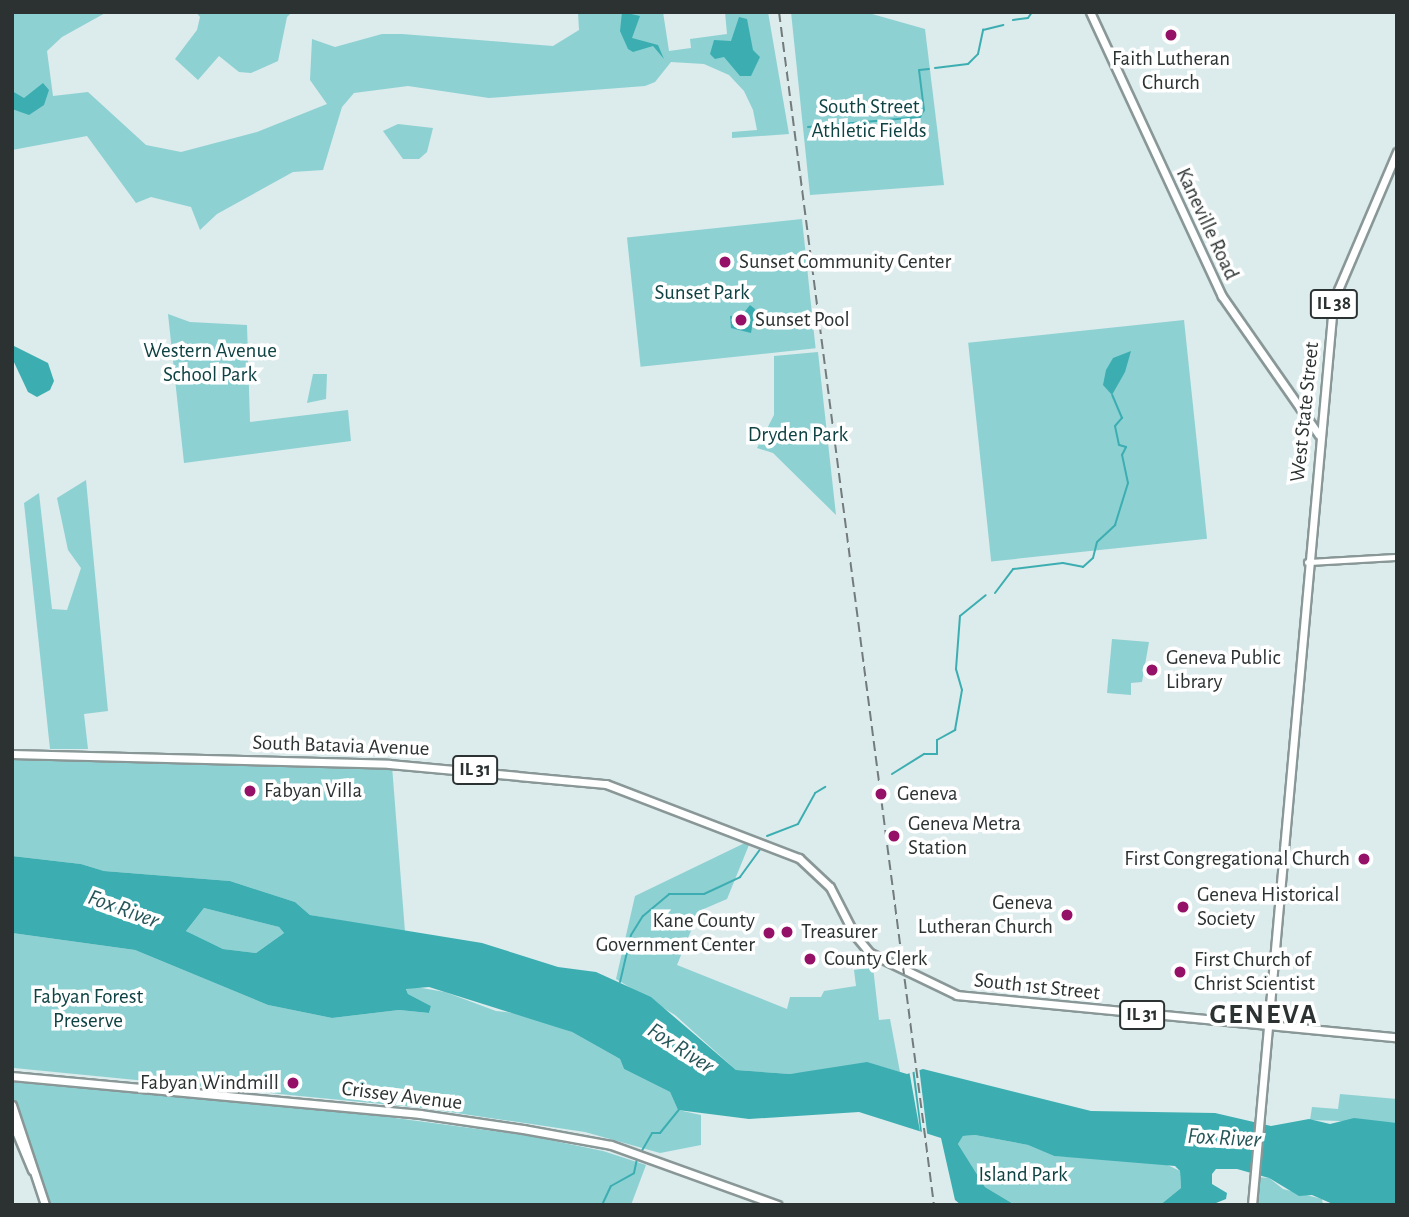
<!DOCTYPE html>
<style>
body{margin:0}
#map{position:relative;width:1409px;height:1217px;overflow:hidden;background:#dcebec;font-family:"Alegreya Sans",sans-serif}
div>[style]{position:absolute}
.green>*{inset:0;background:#8dd1d3;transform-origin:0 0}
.water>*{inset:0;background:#3caeb1}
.pier>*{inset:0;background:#dcebec;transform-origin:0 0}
.stream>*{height:2px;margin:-1px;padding:0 1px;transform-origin:1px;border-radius:1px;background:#3caeb1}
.roads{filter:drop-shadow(2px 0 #899797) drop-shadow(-2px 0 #899797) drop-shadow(0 2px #899797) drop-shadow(0 -2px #899797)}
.minor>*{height:5px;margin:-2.5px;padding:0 2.5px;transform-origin:2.5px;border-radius:2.5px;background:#fff}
.major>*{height:7px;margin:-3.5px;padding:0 3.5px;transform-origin:3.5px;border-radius:3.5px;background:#fff}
.rail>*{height:2px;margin-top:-1px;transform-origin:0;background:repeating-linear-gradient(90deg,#737c7d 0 10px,transparent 0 15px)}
.dots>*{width:19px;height:19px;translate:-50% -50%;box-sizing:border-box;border:4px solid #fff;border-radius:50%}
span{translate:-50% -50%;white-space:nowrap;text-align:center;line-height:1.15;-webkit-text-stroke:7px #fff;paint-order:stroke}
.shield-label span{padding:2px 5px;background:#fff;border:2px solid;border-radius:5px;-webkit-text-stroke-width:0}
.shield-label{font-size:19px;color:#2c3232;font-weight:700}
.poi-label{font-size:21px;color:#2c3232}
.left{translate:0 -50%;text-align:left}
.right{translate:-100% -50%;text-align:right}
.park-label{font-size:21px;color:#0f4243}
.street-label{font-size:21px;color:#2c3232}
.water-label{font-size:23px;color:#265658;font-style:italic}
.district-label{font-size:28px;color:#2c3232;font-weight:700;letter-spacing:2px}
.frame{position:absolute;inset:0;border:14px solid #2c3232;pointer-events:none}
</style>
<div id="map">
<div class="green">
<div style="clip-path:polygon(12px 12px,107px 12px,62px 37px,47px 51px,53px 96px,88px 92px,146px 145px,181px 152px,257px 132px,327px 104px,310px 80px,312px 39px,335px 47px,382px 34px,402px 34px,553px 46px,579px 30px,578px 12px,663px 12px,669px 51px,691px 48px,690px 39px,727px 34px,725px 12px,768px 12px,789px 134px,732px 138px,732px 132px,757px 130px,753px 110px,744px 91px,729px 75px,704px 64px,671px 62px,655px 82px,645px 86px,489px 98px,408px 86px,354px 93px,342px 107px,323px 170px,293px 172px,217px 214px,200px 230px,191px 207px,151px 197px,136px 203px,87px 136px,12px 150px)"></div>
<div style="clip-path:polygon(196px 12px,292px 12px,287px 17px,278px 61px,251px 73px,239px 72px,219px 56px,198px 80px,175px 59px,197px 30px,200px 17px)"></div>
<div style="clip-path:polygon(791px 12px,865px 12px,925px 29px,944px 185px,810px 195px)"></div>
<div style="clip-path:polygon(398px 124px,433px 128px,427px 152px,419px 159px,403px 159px,383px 131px)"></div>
<div style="left:802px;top:219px;width:130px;height:176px;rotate:84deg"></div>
<div style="clip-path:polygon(168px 314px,190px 322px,247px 325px,250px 422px,348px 410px,351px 441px,184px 463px)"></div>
<div style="left:1184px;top:320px;width:220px;height:217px;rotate:84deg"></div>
<div style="clip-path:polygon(818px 352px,836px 515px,773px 453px,757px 448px,774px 415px,774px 356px)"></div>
<div style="clip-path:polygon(313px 374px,327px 374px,326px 399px,307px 403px)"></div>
<div style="clip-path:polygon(86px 480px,108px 711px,84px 714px,88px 749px,50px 749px,24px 503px,39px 493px,52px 609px,67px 610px,81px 568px,68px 550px,57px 498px)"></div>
<div style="clip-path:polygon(1112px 639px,1149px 642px,1142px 682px,1131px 683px,1131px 695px,1107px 693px)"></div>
<div style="clip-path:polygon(12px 756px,392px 766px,405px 932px,310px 915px,295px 902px,230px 881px,104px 871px,81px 864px,12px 856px)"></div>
<div style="clip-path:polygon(751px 840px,727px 899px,699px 911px,677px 965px,787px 1009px,790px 997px,821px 997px,824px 991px,856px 986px,854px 970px,873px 967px,879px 1020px,890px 1019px,900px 1072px,879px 1066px,790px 1074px,736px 1070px,675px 1015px,616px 979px,635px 896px)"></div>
<div style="clip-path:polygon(204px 908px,279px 927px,284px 933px,256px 953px,223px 949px,186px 931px)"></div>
<div style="clip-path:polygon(12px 933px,135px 950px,268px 1005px,332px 1018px,399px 1010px,429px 1013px,431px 1006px,408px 994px,406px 988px,416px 987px,445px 992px,496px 1011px,524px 1014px,572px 1032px,620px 1059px,624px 1069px,670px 1092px,678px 1110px,701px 1115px,701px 1145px,660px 1153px,585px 1132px,423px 1108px,14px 1068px)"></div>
<div style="clip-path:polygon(12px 1082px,365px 1114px,530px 1136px,603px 1151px,646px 1165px,631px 1205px,51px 1205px,12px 1097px)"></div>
<div style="clip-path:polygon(1340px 1094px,1397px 1099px,1397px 1123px,1310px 1120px,1312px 1107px,1338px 1109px)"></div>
<div style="clip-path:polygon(975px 1135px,1028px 1145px,1054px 1156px,1159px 1161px,1180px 1171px,1181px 1188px,1160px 1205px,1015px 1205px,985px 1187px,958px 1144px,963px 1136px)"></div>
<div style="clip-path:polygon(1256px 1177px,1269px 1178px,1283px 1189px,1322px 1199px,1323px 1205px,1256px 1205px)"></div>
</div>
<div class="water">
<div style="clip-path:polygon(622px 12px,640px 16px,632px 38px,658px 45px,664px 59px,653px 46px,633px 52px,628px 49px,620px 31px)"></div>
<div style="clip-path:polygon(739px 17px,747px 19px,753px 50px,760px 57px,751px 76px,740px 76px,724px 57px,715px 59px,710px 54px,714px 40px,731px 41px)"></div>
<div style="clip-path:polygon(43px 83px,49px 90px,44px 105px,29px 115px,12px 109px,12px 91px,24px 98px)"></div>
<div style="clip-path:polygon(750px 305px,755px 309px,751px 333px,731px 328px,730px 316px,742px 315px)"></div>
<div style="clip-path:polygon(12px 345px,48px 363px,54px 381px,50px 390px,37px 397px,28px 392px,12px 358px)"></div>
<div style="clip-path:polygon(1131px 351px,1125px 372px,1112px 395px,1103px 385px,1106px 370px,1113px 358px)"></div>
<div style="clip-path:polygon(evenodd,12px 856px,81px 864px,104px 871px,230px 881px,295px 902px,310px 915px,482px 943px,558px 967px,596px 972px,651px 997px,736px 1070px,790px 1074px,867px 1062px,907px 1074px,923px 1069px,1091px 1111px,1215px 1113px,1271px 1126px,1309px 1119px,1330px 1124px,1354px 1118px,1397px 1123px,1397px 1205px,1335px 1205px,1312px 1195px,1299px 1196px,1269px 1178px,1237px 1169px,1216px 1169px,1212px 1174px,1212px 1184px,1227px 1193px,1226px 1199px,1211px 1205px,1160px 1205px,1181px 1188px,1180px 1171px,1175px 1166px,1054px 1156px,1028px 1145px,975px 1135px,963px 1136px,958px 1144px,985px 1187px,1015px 1205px,961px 1205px,955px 1200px,941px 1138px,859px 1112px,749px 1119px,678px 1110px,670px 1092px,624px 1069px,620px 1059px,572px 1032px,429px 987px,406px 989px,408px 994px,431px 1006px,429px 1013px,399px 1010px,332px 1018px,268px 1005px,135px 950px,12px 933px,12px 856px,204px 908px,279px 927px,284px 933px,256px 953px,223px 949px,186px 931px,204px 908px)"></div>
</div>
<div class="pier">
<div style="left:919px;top:1067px;width:71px;height:5px;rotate:83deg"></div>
<div style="clip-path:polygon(912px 1069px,921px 1137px,909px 1070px)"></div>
</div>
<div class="stream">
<div style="left:1013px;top:20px;width:15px;rotate:-8deg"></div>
<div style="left:1028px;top:18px;width:7px;rotate:-56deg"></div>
<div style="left:935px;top:68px;width:33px;rotate:-7deg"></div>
<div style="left:968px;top:64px;width:14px;rotate:-45deg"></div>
<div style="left:978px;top:54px;width:25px;rotate:-78deg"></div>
<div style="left:983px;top:30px;width:21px;rotate:-14deg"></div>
<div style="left:808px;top:127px;width:112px;rotate:-5.1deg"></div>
<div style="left:920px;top:117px;width:8px;rotate:-60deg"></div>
<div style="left:924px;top:110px;width:40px;rotate:-97.1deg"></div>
<div style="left:919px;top:70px;width:10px;rotate:-6deg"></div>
<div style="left:995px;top:593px;width:30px;rotate:-53deg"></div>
<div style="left:1013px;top:569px;width:50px;rotate:-6.8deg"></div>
<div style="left:1063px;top:563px;width:20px;rotate:11deg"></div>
<div style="left:1083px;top:567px;width:13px;rotate:-42deg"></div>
<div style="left:1093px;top:558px;width:16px;rotate:-76deg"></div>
<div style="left:1097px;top:542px;width:25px;rotate:-43deg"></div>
<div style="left:1115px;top:525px;width:44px;rotate:-72.8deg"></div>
<div style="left:1128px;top:483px;width:29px;rotate:-102deg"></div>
<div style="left:1122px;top:455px;width:9px;rotate:-63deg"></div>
<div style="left:1126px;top:447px;width:7px;rotate:-164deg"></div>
<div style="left:1119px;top:445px;width:19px;rotate:-102deg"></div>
<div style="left:1115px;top:426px;width:11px;rotate:-49deg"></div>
<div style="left:1122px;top:418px;width:25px;rotate:-113deg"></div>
<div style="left:892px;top:774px;width:38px;rotate:-32deg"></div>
<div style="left:924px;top:754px;width:13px"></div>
<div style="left:937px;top:754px;width:14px;rotate:-90deg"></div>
<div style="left:937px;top:740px;width:21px;rotate:-29deg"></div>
<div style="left:955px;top:730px;width:41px;rotate:-80.1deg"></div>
<div style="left:962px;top:690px;width:22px;rotate:-106deg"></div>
<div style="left:956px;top:669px;width:53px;rotate:-85.7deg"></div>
<div style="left:960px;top:616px;width:33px;rotate:-39deg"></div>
<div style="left:767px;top:836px;width:33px;rotate:-21deg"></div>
<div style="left:798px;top:824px;width:35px;rotate:-61deg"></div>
<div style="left:815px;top:793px;width:12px;rotate:-31deg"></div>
<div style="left:620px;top:982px;width:48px;rotate:-76.8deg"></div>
<div style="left:631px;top:935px;width:22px;rotate:-58deg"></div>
<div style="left:643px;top:916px;width:34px;rotate:-40deg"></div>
<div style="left:669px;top:894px;width:35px"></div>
<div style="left:704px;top:894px;width:40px;rotate:-25deg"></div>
<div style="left:740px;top:877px;width:34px;rotate:-54deg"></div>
<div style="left:640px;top:1154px;width:24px;rotate:-60deg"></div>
<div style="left:652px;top:1133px;width:8px"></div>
<div style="left:660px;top:1133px;width:32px;rotate:-51deg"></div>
<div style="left:602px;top:1205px;width:21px;rotate:-65deg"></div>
<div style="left:611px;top:1186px;width:26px;rotate:-29deg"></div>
<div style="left:634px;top:1173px;width:14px;rotate:-78deg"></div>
</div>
<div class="roads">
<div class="minor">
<div style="left:1307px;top:562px;width:90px;rotate:-3.2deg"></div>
</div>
<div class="major">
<div style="left:1090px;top:12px;width:313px;rotate:65.1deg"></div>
<div style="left:1222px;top:296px;width:169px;rotate:55.1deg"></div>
<div style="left:12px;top:754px;width:377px;rotate:1.5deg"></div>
<div style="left:389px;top:764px;width:218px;rotate:5.3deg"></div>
<div style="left:606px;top:784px;width:207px;rotate:21deg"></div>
<div style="left:799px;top:858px;width:42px;rotate:43.1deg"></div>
<div style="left:830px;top:887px;width:53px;rotate:62.9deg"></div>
<div style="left:854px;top:934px;width:25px;rotate:50deg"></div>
<div style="left:870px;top:953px;width:97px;rotate:25.8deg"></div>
<div style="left:957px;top:995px;width:442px;rotate:5.5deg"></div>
<div style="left:12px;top:1076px;width:410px;rotate:5.3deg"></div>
<div style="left:420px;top:1114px;width:104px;rotate:8.3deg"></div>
<div style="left:523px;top:1129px;width:89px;rotate:10.3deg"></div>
<div style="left:611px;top:1145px;width:177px;rotate:19.8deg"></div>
<div style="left:12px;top:1105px;width:105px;rotate:71.7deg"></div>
<div style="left:12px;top:1122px;width:52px;rotate:67.4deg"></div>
<div style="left:1252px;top:1205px;width:893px;rotate:-84.86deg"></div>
<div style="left:1332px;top:316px;width:27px;rotate:-77deg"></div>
<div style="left:1338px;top:290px;width:150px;rotate:-66.9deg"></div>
</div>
</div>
<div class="rail">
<div style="left:779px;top:12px;width:1203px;rotate:82.6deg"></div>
</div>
<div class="dots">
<div style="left:1171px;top:35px;background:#951067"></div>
<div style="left:725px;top:262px;background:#951067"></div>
<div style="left:741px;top:320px;background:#951067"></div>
<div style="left:1152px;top:670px;background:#951067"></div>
<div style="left:250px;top:791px;background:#951067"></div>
<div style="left:881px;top:794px;background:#951067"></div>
<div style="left:894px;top:836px;background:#951067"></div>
<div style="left:1364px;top:859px;background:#951067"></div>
<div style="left:1183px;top:907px;background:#951067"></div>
<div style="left:1067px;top:915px;background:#951067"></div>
<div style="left:787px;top:932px;background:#951067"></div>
<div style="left:769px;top:933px;background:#951067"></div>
<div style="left:810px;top:959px;background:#951067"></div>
<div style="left:1180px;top:972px;background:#951067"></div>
<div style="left:293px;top:1083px;background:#951067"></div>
</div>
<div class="shield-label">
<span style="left:1334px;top:304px">IL 38</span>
<span style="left:475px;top:770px">IL 31</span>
<span style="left:1142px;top:1015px">IL 31</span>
</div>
<div class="poi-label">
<span style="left:1171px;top:71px">Faith Lutheran<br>Church</span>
<span class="left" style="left:739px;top:262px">Sunset Community Center</span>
<span class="left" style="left:755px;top:320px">Sunset Pool</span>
<span class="left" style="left:1166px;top:670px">Geneva Public<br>Library</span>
<span class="left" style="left:264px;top:791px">Fabyan Villa</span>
<span class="left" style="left:897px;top:794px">Geneva</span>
<span class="left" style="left:908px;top:836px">Geneva Metra<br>Station</span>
<span class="right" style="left:1350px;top:859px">First Congregational Church</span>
<span class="left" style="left:1197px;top:907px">Geneva Historical<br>Society</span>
<span class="right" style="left:1053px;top:915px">Geneva<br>Lutheran Church</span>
<span class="right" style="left:755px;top:933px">Kane County<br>Government Center</span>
<span class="left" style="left:801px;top:932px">Treasurer</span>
<span class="left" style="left:824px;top:959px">County Clerk</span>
<span class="left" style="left:1194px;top:972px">First Church of<br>Christ Scientist</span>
<span class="right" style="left:279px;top:1083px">Fabyan Windmill</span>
</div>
<div class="park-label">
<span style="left:869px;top:119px">South Street<br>Athletic Fields</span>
<span style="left:702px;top:293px">Sunset Park</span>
<span style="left:210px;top:363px">Western Avenue<br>School Park</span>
<span style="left:798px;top:435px">Dryden Park</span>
<span style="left:88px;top:1009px">Fabyan Forest<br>Preserve</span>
<span style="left:1023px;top:1175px">Island Park</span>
</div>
<div class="street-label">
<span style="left:1207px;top:224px;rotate:65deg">Kaneville Road</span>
<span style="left:1305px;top:412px;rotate:-84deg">West State Street</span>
<span style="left:341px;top:746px;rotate:2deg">South Batavia Avenue</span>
<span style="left:1037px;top:987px;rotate:6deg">South 1st Street</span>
<span style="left:402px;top:1096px;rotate:7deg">Crissey Avenue</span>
</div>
<div class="water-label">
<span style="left:123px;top:910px;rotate:20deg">Fox River</span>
<span style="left:680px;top:1049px;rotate:33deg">Fox River</span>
<span style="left:1224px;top:1139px;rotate:3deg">Fox River</span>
</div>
<div class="district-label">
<span style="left:1264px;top:1015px">GENEVA</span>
</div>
<div class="frame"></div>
</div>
